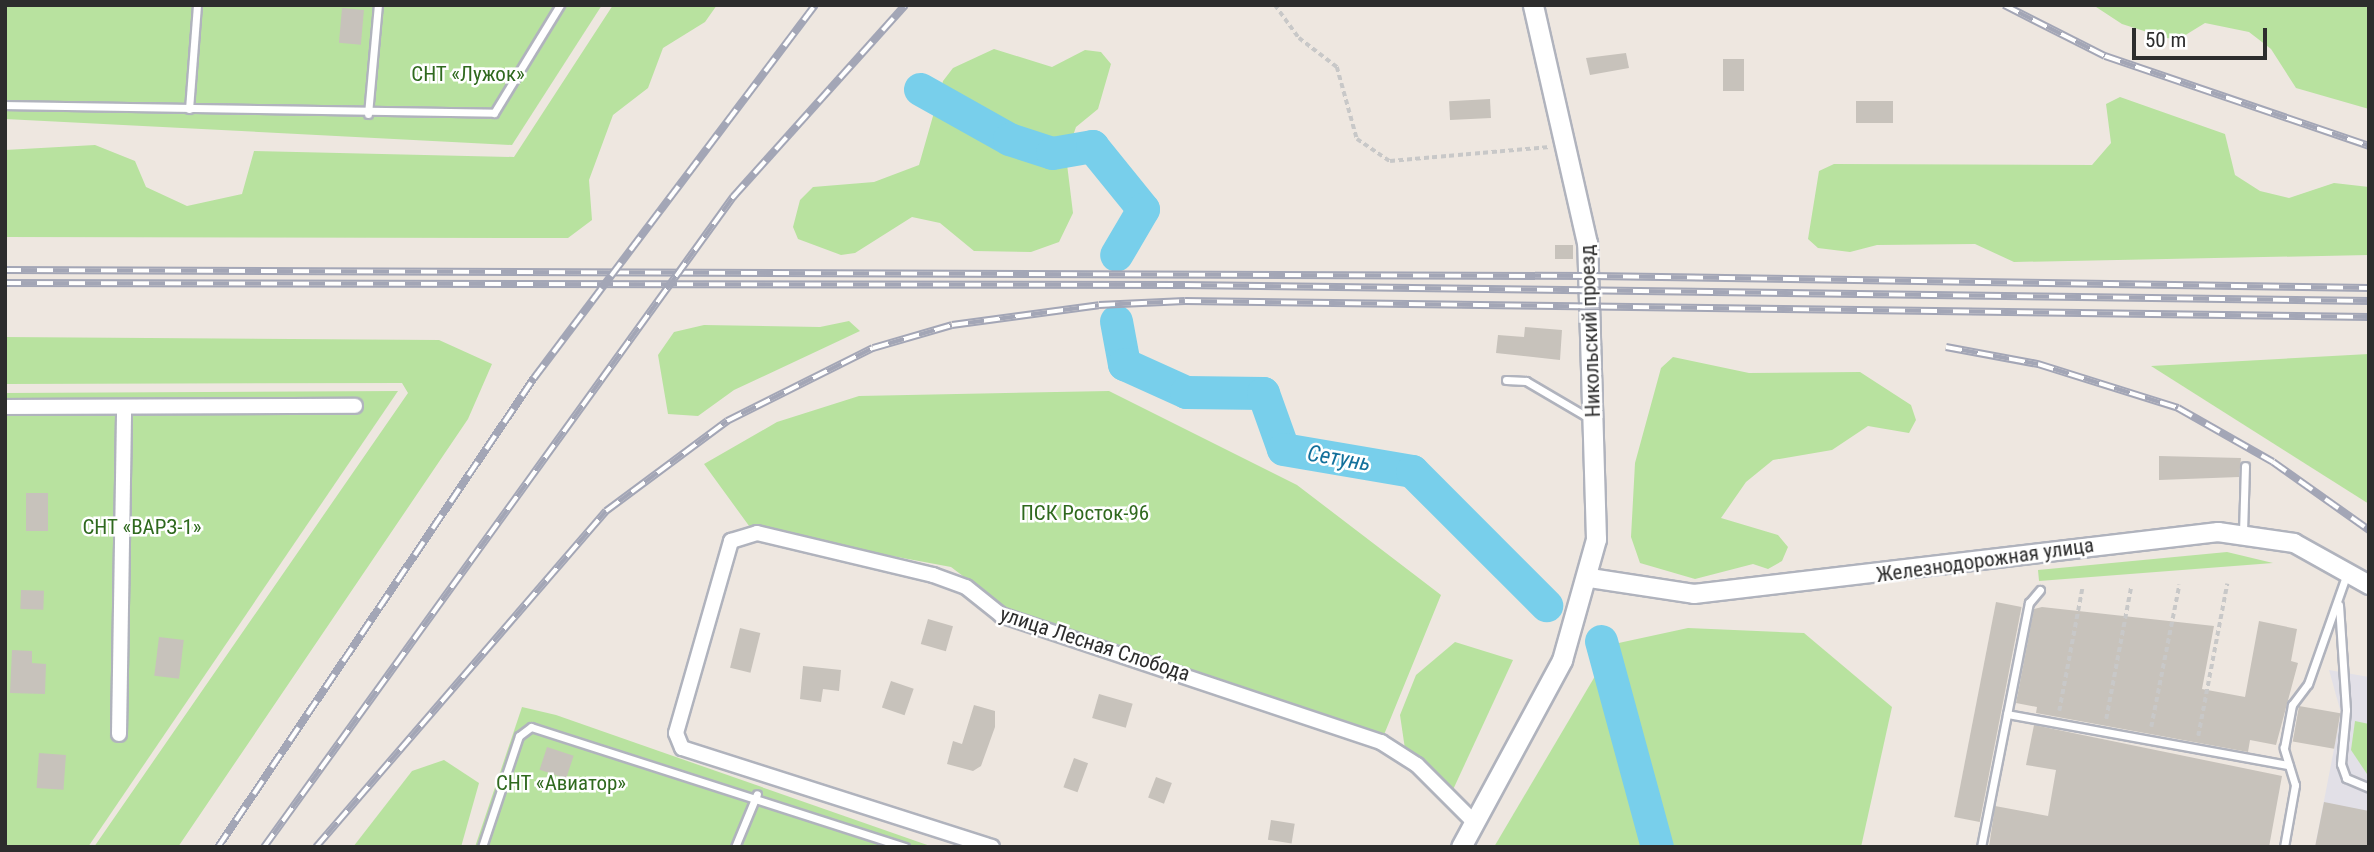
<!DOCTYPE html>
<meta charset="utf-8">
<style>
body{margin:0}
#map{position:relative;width:2374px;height:852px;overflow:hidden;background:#eee7e0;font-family:"Roboto Condensed",sans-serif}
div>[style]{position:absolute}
.industrial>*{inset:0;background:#e2e0e7}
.green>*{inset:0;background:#b8e29f}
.river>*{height:33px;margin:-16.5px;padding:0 16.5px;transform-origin:16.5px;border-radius:16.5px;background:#78cfeb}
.building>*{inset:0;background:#c7c2bb;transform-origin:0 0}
.path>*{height:3.5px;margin-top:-1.75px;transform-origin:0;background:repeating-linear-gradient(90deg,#c8c8c8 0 5px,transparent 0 8.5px)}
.roads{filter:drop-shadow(2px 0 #b0b3bd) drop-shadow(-2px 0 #b0b3bd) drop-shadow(0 2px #b0b3bd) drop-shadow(0 -2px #b0b3bd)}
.service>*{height:7px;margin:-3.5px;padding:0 3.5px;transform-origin:3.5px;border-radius:3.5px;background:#fff}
.minor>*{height:14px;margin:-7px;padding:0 7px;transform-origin:7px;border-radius:7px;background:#fff}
.tertiary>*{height:18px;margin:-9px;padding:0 9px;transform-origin:9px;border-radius:9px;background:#fff}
.secondary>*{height:19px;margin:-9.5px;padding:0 9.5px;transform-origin:9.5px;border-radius:9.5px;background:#fff}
.rail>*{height:8px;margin-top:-4px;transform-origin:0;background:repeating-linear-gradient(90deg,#fff 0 16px,#a3a6b6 0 32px);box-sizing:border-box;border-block:2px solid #a3a6b6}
span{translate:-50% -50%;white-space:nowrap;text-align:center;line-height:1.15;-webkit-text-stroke:5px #fff;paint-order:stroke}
.park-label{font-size:21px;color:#2f691e}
.street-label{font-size:21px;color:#2d2d2d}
.water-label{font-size:23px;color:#13709b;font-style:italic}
.frame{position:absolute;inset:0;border:7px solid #2d2d2d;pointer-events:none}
.scale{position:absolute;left:2132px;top:28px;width:135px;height:32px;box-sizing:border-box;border:4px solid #2d2d2d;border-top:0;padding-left:9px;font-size:21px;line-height:24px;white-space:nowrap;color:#2d2d2d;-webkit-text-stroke:5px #fff;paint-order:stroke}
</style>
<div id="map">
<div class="industrial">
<div style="clip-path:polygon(2329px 670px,2369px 677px,2369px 847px,2315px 847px,2341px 713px)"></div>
</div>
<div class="green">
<div style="clip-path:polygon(5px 5px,602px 5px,512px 145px,5px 119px)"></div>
<div style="clip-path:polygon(613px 5px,717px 5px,705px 22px,663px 48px,648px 88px,613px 115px,589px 180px,592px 220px,568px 238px,5px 237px,5px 150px,95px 145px,135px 161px,146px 187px,187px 206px,242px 194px,254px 151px,514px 157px)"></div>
<div style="clip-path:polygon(2093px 5px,2369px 5px,2369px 109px,2296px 88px,2271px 49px,2249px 32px,2205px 23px,2179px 39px,2166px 38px,2122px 24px)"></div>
<div style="clip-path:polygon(994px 49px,1052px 67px,1085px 50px,1101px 52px,1111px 64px,1098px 109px,1076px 127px,1066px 156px,1073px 213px,1059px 242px,1031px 252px,974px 251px,940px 223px,912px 217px,855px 253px,841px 255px,798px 239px,793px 227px,800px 200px,813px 187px,874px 182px,919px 165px,943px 81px,953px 68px)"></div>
<div style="clip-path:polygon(2120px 97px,2225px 134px,2235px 175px,2260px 191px,2289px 198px,2334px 183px,2369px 187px,2369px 255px,2014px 262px,1975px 244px,1877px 245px,1850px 252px,1818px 248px,1808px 239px,1819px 171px,1834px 164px,2092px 165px,2111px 143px,2106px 104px)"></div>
<div style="clip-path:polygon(849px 321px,860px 331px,734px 390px,698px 416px,668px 414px,658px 355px,674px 332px,704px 325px,820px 327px)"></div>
<div style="clip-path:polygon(5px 337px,439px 340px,492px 364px,468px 419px,178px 847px,94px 847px,408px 393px,402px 383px,5px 384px)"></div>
<div style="clip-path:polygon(2369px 354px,2369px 504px,2151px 366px)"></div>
<div style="clip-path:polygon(1673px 357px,1749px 373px,1860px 372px,1911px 405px,1916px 420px,1909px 433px,1868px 426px,1832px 450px,1773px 460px,1746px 482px,1721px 518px,1778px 535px,1788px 547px,1782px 561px,1768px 569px,1753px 564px,1695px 579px,1640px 563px,1631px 537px,1635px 463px,1661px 368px)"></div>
<div style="clip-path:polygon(398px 391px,88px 847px,5px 847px,5px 393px)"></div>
<div style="clip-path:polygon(1109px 391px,1297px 485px,1441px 595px,1381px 742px,1017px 617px,951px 567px,752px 530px,704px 464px,777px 422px,859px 396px)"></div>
<div style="clip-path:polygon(2227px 552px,2273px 563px,2039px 581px,2038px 570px)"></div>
<div style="clip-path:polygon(1688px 628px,1804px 633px,1892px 707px,1861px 847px,1494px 847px,1614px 644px)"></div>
<div style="clip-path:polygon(1455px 642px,1513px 660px,1451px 794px,1405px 749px,1400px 715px,1416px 675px)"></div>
<div style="clip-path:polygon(522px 707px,556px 715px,933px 847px,475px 847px)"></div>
<div style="clip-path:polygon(2355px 721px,2369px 724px,2369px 777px,2351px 750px)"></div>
<div style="clip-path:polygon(444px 760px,479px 783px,461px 847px,353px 847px,412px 771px)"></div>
</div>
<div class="river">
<div style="left:920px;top:89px;width:102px;rotate:29.3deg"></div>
<div style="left:1009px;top:139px;width:45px;rotate:18deg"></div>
<div style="left:1052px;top:153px;width:41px;rotate:-9.9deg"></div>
<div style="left:1092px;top:146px;width:81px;rotate:51deg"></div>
<div style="left:1143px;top:209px;width:53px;rotate:120.4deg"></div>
<div style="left:1116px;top:321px;width:44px;rotate:79.5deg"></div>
<div style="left:1124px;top:364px;width:68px;rotate:24.3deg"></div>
<div style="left:1186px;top:392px;width:77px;rotate:0.7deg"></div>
<div style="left:1263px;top:393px;width:59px;rotate:70.3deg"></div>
<div style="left:1283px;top:449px;width:131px;rotate:9.7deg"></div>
<div style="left:1412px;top:471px;width:190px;rotate:45deg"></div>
<div style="left:1601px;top:641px;width:213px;rotate:74.8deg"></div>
</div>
<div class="building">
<div style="left:342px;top:8px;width:22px;height:35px;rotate:5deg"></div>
<div style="clip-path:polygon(1626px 53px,1629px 68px,1590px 75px,1586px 58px)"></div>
<div style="left:1723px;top:59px;width:21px;height:32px"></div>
<div style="left:1490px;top:99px;width:19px;height:41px;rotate:87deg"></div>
<div style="left:1856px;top:101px;width:37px;height:22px"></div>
<div style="left:1555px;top:245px;width:18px;height:14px"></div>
<div style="clip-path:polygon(1525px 327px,1562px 330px,1560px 360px,1496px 353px,1498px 335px,1524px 337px)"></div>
<div style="clip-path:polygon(2159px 456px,2241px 458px,2239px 477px,2159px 480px)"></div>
<div style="left:26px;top:493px;width:22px;height:38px"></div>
<div style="left:21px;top:590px;width:23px;height:19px;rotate:2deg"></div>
<div style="left:1996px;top:602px;width:26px;height:219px;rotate:11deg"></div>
<div style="clip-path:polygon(2042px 607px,2214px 626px,2202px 689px,2245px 697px,2259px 621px,2297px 629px,2291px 661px,2298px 663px,2276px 745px,2250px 740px,2248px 752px,2036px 713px,2037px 707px,2016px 703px,2034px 609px)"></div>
<div style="left:928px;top:619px;width:26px;height:26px;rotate:16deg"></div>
<div style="left:740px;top:628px;width:21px;height:41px;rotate:14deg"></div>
<div style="left:159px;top:637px;width:25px;height:39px;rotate:7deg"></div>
<div style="clip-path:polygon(12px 650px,32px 651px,32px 663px,46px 664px,45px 694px,10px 693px)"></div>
<div style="clip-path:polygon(803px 666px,841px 670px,839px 691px,823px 689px,821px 702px,800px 699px)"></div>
<div style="left:891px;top:681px;width:24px;height:28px;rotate:19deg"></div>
<div style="left:1099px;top:694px;width:35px;height:25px;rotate:16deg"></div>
<div style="clip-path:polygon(974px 705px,995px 711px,995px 727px,981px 766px,973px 771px,947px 764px,953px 741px,962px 744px)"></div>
<div style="left:2299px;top:706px;width:42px;height:36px;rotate:10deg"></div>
<div style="clip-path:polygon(2034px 725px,2282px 776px,2269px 847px,1989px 847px,1995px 806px,2048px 816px,2056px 770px,2026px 765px)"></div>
<div style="left:547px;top:747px;width:28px;height:24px;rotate:18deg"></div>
<div style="left:39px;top:753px;width:27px;height:35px;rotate:4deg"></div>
<div style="left:1074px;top:758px;width:15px;height:31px;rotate:20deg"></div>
<div style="left:1156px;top:777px;width:17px;height:22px;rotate:21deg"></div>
<div style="clip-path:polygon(2324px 802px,2369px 811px,2369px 847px,2315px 847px)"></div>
<div style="left:1271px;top:820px;width:24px;height:20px;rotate:9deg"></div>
</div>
<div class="path">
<div style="left:1275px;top:5px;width:41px;rotate:54deg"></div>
<div style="left:1299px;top:38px;width:48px;rotate:37.3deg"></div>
<div style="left:1337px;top:67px;width:75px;rotate:74.5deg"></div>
<div style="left:1357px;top:139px;width:40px;rotate:34deg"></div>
<div style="left:1390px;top:161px;width:160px;rotate:-5deg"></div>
<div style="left:2059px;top:711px;width:124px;rotate:-79.3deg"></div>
<div style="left:2106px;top:719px;width:134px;rotate:-79.3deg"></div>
<div style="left:2151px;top:727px;width:145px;rotate:-78.8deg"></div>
<div style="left:2198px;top:736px;width:155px;rotate:-79.2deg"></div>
</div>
<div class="roads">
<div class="service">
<div style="left:5px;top:105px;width:489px;rotate:0.9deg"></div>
<div style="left:494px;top:113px;width:127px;rotate:-58.6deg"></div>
<div style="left:189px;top:109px;width:104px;rotate:-85.6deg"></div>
<div style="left:368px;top:114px;width:109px;rotate:-84.8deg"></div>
<div style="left:1506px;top:380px;width:20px;rotate:3deg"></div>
<div style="left:1526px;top:381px;width:73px;rotate:30.4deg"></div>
<div style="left:2243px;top:533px;width:67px;rotate:-88.3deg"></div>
<div style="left:2339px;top:605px;width:105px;rotate:86.2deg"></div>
<div style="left:2346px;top:710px;width:54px;rotate:95.3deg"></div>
<div style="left:2341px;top:764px;width:15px;rotate:70deg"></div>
<div style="left:2346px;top:778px;width:25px;rotate:23deg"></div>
<div style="left:2007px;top:714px;width:286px;rotate:10.3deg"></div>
<div style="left:482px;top:847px;width:117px;rotate:-71.6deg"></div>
<div style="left:519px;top:736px;width:15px;rotate:-37deg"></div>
<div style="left:531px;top:727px;width:393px;rotate:17.8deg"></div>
<div style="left:735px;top:847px;width:57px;rotate:-67.5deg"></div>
<div style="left:1981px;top:847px;width:249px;rotate:-78.9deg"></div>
<div style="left:2029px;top:603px;width:17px;rotate:-50deg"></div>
<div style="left:2284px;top:847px;width:63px;rotate:-79.9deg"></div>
<div style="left:2295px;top:785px;width:39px;rotate:-107deg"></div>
<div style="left:2284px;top:748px;width:44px;rotate:-79.5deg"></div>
<div style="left:2292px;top:705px;width:26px;rotate:-53deg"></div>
<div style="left:2308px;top:684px;width:118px;rotate:-70.6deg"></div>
</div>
<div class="minor">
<div style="left:5px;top:407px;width:350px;rotate:-0.2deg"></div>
<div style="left:119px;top:734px;width:327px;rotate:-89.1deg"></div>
<div style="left:992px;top:847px;width:325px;rotate:-162.3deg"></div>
<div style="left:682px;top:748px;width:16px;rotate:-112deg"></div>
<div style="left:676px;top:733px;width:200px;rotate:-74deg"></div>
<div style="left:731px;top:541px;width:27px;rotate:-17deg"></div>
<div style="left:757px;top:533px;width:181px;rotate:13.4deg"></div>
<div style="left:933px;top:575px;width:35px;rotate:20deg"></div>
<div style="left:966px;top:587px;width:45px;rotate:38.7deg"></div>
<div style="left:1001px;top:615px;width:401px;rotate:18.5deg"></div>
<div style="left:1381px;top:742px;width:43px;rotate:32.6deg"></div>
<div style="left:1417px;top:765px;width:81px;rotate:45deg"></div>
</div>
<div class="tertiary">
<div style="left:1590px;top:578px;width:105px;rotate:8.7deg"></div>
<div style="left:1694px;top:594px;width:528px;rotate:-6.75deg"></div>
<div style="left:2218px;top:532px;width:77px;rotate:8.2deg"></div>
<div style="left:2294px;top:543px;width:86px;rotate:29.2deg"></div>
</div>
<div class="secondary">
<div style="left:1461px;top:847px;width:213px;rotate:-61.6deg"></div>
<div style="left:1562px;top:660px;width:126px;rotate:-74.3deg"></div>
<div style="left:1596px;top:539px;width:296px;rotate:-91.7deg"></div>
<div style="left:1587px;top:243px;width:244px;rotate:-102.8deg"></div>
</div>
</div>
<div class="rail">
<div style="left:2004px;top:5px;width:113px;rotate:26.8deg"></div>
<div style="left:2105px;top:56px;width:279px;rotate:18.8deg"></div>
<div style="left:5px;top:270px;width:1586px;rotate:0.22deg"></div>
<div style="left:1591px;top:276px;width:778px;rotate:0.88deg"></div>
<div style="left:5px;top:283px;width:1180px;rotate:0.1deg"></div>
<div style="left:1185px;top:285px;width:1184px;rotate:0.77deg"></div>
<div style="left:1946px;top:347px;width:94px;rotate:10.5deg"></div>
<div style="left:2038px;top:364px;width:147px;rotate:17.4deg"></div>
<div style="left:2178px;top:408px;width:109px;rotate:29.6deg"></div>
<div style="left:2273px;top:462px;width:118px;rotate:35.3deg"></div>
<div style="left:218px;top:847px;width:566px;rotate:-56.03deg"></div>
<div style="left:534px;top:378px;width:467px;rotate:-53deg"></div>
<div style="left:264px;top:847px;width:802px;rotate:-54.19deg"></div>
<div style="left:733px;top:197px;width:258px;rotate:-48.1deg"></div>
<div style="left:316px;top:847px;width:444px;rotate:-49.2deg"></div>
<div style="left:606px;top:511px;width:151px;rotate:-36.6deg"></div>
<div style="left:727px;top:421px;width:163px;rotate:-26.6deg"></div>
<div style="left:873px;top:348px;width:82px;rotate:-16.2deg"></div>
<div style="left:952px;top:325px;width:148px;rotate:-7.7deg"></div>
<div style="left:1099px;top:305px;width:86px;rotate:-2.7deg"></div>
<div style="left:1185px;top:301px;width:1184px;rotate:0.77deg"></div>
</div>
<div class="park-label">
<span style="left:468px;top:74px">СНТ «Лужок»</span>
<span style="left:1085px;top:513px">ПСК Росток-96</span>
<span style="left:142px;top:527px">СНТ «ВАРЗ-1»</span>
<span style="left:561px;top:783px">СНТ «Авиатор»</span>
</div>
<div class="street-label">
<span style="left:1590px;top:331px;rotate:-92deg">Никольский проезд</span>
<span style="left:1985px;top:560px;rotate:-8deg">Железнодорожная улица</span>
<span style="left:1095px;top:644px;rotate:18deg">улица Лесная Слобода</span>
</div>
<div class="water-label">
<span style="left:1339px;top:459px;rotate:10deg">Сетунь</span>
</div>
<div class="frame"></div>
<div class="scale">50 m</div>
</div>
